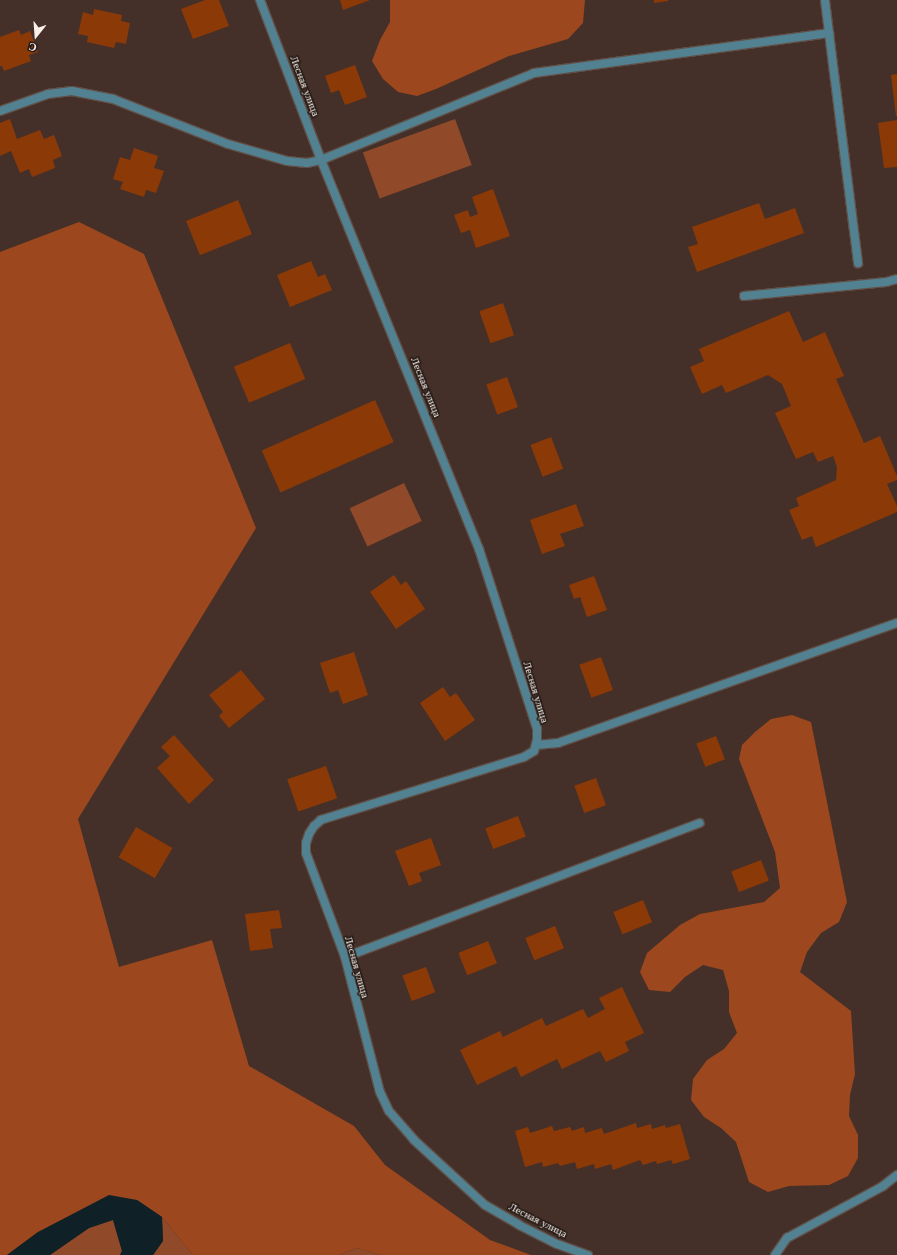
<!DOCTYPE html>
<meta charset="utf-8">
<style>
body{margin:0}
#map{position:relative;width:897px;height:1255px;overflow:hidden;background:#443028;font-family:"Libre Baskerville",serif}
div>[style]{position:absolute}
.green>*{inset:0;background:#904a2a;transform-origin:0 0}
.forest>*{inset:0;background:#9c471d}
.water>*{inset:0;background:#0f2126}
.building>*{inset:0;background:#8c3908;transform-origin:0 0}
.roads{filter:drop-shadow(1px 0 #614f47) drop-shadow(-1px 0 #614f47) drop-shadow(0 1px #614f47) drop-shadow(0 -1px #614f47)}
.service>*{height:8px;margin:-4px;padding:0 4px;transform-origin:4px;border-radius:4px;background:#528291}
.minor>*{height:8px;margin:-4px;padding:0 4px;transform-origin:4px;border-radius:4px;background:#528291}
span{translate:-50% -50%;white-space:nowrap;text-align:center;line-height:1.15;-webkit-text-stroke:3px #241b17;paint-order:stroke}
.street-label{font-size:11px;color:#fcefe9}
.north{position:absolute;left:16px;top:16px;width:40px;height:40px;-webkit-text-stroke:3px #241b17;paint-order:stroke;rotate:197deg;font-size:11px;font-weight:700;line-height:16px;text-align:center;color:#fcefe9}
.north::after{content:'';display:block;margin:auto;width:14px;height:18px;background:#fcefe9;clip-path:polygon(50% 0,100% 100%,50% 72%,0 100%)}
</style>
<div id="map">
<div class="green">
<div style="left:455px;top:119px;width:49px;height:98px;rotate:70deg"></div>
<div style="left:404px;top:483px;width:42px;height:60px;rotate:65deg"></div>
<div style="clip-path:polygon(162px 1217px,193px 1255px,153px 1255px,163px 1241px)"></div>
<div style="clip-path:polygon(113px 1220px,122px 1251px,120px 1255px,50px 1255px,89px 1228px)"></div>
<div style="clip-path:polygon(357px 1248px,381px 1255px,339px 1255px)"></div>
</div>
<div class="forest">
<div style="clip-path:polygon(390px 0,585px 0,583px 23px,568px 39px,509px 56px,436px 89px,417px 96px,398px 92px,383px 79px,372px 61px,380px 40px,390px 22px)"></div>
<div style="clip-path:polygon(79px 222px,144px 254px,256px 528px,78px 819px,119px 967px,212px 940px,249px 1066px,354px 1126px,385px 1165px,490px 1240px,531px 1255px,381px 1255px,357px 1248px,339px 1255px,193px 1255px,162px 1217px,137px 1200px,38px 1232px,7px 1255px,0 1255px,0 252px)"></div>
<div style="clip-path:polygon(792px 715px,811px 722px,847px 902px,839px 922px,821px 933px,807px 952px,800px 972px,851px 1011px,855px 1074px,850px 1095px,849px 1116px,858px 1135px,858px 1158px,848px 1176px,829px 1185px,789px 1186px,768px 1192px,749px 1182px,736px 1142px,721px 1128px,704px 1117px,691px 1100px,693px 1079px,707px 1060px,724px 1049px,737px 1033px,729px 1012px,729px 991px,723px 970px,703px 965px,685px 977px,670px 992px,649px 990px,640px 972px,647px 953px,680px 925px,700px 914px,764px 902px,780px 888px,775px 852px,739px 759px,742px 745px,755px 732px,771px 719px)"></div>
</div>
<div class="water">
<div style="clip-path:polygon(109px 1195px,137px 1200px,162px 1217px,163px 1241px,153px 1255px,120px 1255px,122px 1251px,113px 1220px,89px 1228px,50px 1255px,7px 1255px,38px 1232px)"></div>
</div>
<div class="building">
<div style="clip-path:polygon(205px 0,219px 0,229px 26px,193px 39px,181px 9px)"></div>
<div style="clip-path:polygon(340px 0,370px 0,343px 10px)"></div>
<div style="clip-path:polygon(654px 0,668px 0,668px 1px,654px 3px)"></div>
<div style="clip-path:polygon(94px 9px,122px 15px,121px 21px,130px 23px,126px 44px,116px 42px,114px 48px,87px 42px,88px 36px,78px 34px,83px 12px,93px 15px)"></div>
<div style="clip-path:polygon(19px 30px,21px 35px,30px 31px,38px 52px,29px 55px,31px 61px,4px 71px,2px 66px,0 66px,0 37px)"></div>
<div style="clip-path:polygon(355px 65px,367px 97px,345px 105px,339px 90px,331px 93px,325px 76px)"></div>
<div style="clip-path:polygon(897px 74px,897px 116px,896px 116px,891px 75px)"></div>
<div style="clip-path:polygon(10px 119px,17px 139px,40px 130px,44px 139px,54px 135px,62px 156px,53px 160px,55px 168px,32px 177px,29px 169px,20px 173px,11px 151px,0 156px,0 123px)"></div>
<div style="clip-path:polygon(897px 120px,897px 167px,884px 168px,878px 123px)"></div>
<div style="clip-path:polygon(134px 148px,158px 156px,154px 168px,164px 171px,156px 193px,146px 190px,144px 197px,120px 189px,123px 182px,113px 179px,120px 157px,130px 160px)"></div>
<div style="clip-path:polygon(493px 189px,510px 236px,476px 248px,470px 230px,461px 233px,454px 215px,468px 210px,470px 217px,478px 214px,472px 197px)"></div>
<div style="left:238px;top:200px;width:37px;height:56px;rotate:68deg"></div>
<div style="clip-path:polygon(759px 203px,765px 219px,795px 208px,804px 233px,697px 272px,688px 247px,698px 244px,692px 227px)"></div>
<div style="clip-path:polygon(311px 261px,318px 277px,325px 274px,332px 290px,290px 307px,277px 275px)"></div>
<div style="left:503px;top:303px;width:34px;height:25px;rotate:71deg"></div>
<div style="clip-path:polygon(789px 311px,803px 342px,825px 332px,844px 376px,836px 379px,864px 443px,880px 436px,897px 476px,897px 480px,887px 484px,897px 506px,897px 512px,816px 547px,812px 536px,802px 540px,789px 510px,799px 506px,796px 498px,836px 480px,837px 467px,833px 456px,818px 462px,813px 452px,796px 459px,775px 413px,791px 406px,782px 384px,768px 375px,726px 393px,722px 385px,702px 394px,690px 367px,704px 361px,699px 349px)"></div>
<div style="left:290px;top:343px;width:39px;height:61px;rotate:67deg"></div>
<div style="left:507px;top:377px;width:32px;height:22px;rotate:70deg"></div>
<div style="left:375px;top:400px;width:46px;height:124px;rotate:66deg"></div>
<div style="left:551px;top:437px;width:34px;height:22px;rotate:69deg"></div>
<div style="clip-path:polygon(576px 504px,584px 526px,560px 534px,565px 546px,542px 554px,530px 520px)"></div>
<div style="clip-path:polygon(394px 575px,401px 585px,406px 581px,425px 609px,396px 629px,370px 592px)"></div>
<div style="clip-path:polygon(594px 576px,607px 610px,587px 617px,580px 597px,574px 599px,569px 585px)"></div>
<div style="clip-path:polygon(354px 652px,368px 695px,343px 704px,338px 690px,330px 693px,320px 663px)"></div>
<div style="left:601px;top:657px;width:35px;height:23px;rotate:70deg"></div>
<div style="clip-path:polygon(241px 670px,265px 699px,229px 728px,219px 716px,223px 712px,209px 695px)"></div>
<div style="clip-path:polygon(443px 687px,450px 697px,456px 693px,475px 720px,445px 741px,420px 703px)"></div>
<div style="clip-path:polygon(174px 735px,214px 780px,189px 804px,157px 768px,170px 756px,161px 747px)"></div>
<div style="left:716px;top:736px;width:25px;height:21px;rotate:69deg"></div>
<div style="left:326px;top:766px;width:34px;height:41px;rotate:71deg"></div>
<div style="left:596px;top:778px;width:29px;height:23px;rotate:70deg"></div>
<div style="left:518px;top:816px;width:22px;height:35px;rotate:69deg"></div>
<div style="left:136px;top:827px;width:42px;height:35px;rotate:30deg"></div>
<div style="clip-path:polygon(431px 838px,441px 865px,419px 873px,422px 881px,409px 886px,395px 851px)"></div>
<div style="left:761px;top:860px;width:22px;height:32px;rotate:69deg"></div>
<div style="left:643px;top:900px;width:24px;height:32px;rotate:68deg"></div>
<div style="clip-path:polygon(279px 910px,282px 928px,270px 929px,273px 948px,250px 951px,245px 914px)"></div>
<div style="left:555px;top:926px;width:24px;height:32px;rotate:68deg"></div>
<div style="left:488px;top:941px;width:24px;height:32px;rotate:68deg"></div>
<div style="left:426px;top:967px;width:27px;height:25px;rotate:70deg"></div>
<div style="clip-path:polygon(622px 987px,644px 1033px,625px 1042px,629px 1051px,606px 1062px,600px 1051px,562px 1069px,557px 1059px,521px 1077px,516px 1066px,477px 1085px,460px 1050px,500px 1031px,503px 1037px,542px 1018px,546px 1026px,583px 1009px,588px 1018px,605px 1009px,599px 998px)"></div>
<div style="clip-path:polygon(636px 1123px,637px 1128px,651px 1124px,652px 1129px,665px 1125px,666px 1128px,680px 1124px,690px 1159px,673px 1164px,671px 1160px,657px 1164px,656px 1161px,643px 1165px,640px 1160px,613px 1170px,611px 1164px,595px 1169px,594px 1164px,577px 1169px,575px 1162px,560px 1166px,558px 1163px,543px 1167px,542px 1162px,525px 1167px,515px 1131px,528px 1127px,530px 1133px,552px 1126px,554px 1131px,570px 1127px,572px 1131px,584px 1127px,585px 1133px,602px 1128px,604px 1134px)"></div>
</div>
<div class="roads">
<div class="service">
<div style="left:829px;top:33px;width:232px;rotate:82.8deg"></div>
<div style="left:744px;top:296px;width:143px;rotate:-5.6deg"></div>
<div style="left:886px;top:282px;width:11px;rotate:-15deg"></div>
<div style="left:536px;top:745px;width:22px;rotate:-5deg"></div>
<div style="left:558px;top:743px;width:360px;rotate:-19.5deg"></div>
<div style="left:345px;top:957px;width:379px;rotate:-20.7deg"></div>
<div style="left:775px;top:1255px;width:21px;rotate:-55deg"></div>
<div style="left:787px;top:1238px;width:109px;rotate:-28.4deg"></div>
<div style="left:883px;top:1186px;width:18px;rotate:-38deg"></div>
</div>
<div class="minor">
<div style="left:260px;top:0;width:171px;rotate:69.1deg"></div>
<div style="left:321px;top:160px;width:420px;rotate:67.9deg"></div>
<div style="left:479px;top:549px;width:189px;rotate:72.1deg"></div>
<div style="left:537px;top:729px;width:11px;rotate:90deg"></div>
<div style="left:537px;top:740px;width:11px;rotate:105deg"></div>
<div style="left:534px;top:751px;width:12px;rotate:149deg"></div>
<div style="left:524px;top:757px;width:213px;rotate:162.8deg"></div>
<div style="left:321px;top:820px;width:9px;rotate:139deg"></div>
<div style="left:314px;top:826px;width:9px;rotate:122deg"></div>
<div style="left:309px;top:834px;width:9px;rotate:108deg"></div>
<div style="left:306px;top:843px;width:10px;rotate:90deg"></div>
<div style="left:306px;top:853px;width:111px;rotate:69.4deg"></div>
<div style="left:345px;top:957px;width:139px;rotate:75.5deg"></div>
<div style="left:380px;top:1092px;width:21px;rotate:65deg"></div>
<div style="left:389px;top:1111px;width:38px;rotate:49deg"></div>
<div style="left:414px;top:1140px;width:96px;rotate:42.5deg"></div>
<div style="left:485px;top:1205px;width:39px;rotate:30deg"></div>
<div style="left:519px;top:1225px;width:42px;rotate:26.6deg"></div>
<div style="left:557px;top:1244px;width:33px;rotate:20deg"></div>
<div style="left:0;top:111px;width:51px;rotate:-19.5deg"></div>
<div style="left:48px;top:94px;width:24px;rotate:-7deg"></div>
<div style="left:72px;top:91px;width:42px;rotate:11deg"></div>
<div style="left:113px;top:99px;width:123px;rotate:21.4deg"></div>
<div style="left:228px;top:144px;width:61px;rotate:16.1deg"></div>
<div style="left:287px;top:161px;width:20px;rotate:6deg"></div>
<div style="left:307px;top:163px;width:14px;rotate:-12deg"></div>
<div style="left:321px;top:160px;width:230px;rotate:-22.2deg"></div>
<div style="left:534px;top:73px;width:298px;rotate:-7.7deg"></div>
<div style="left:829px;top:33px;width:33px;rotate:-97deg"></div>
</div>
</div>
<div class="street-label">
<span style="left:305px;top:86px;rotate:69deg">Лесная улица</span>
<span style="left:426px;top:387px;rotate:68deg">Лесная улица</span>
<span style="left:536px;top:692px;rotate:73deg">Лесная улица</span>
<span style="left:357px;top:967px;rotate:74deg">Лесная улица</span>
<span style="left:538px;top:1220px;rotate:27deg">Лесная улица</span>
</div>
<div class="north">С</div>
</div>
